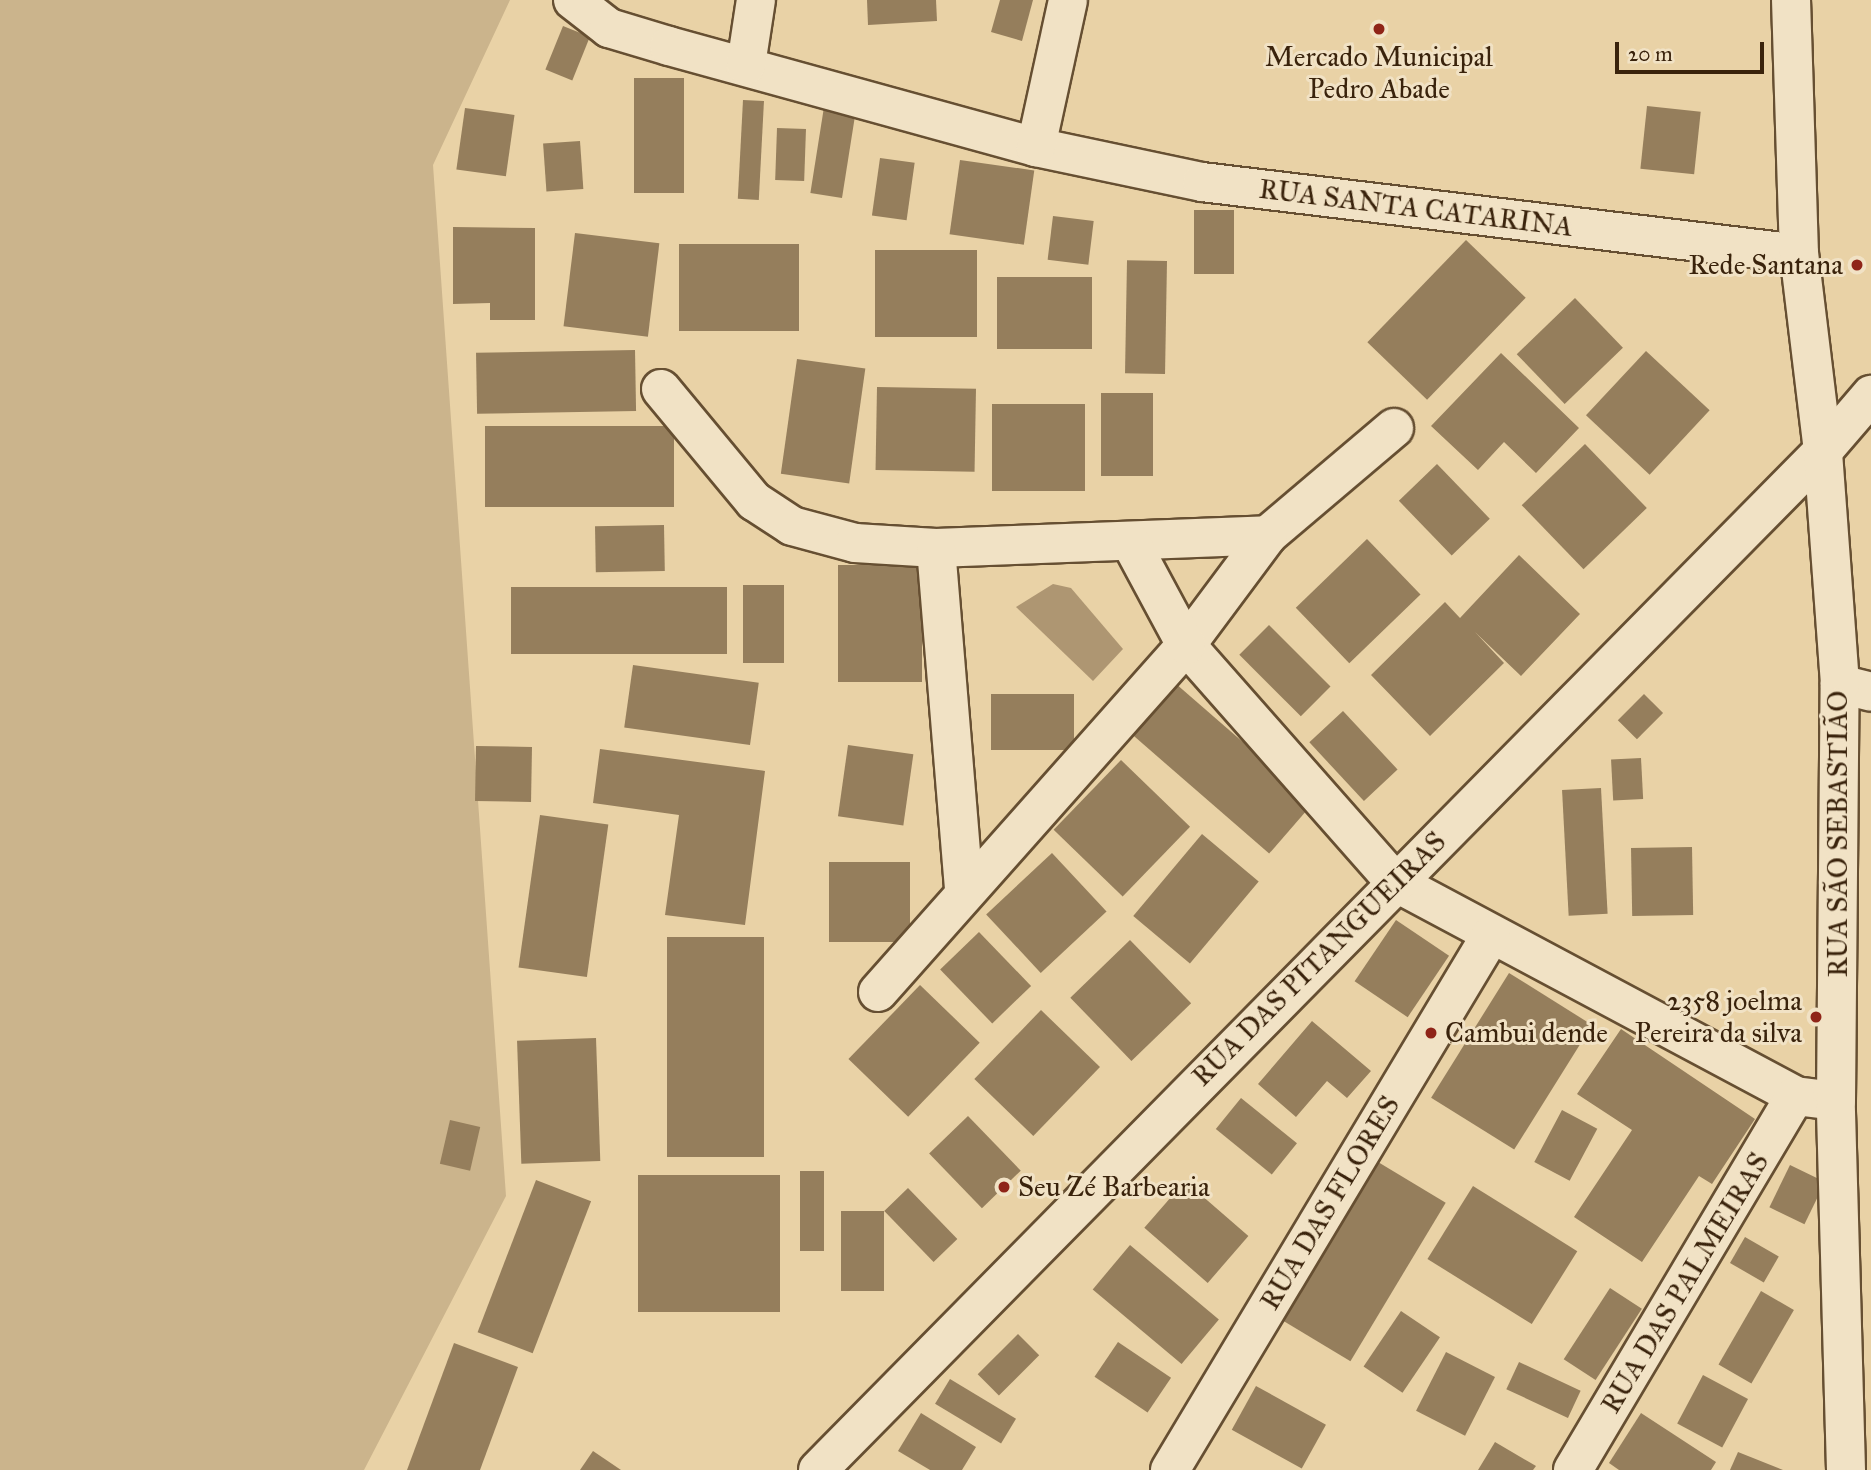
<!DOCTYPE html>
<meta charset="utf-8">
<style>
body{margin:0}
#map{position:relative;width:1871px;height:1470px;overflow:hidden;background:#e9d2a6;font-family:"IM FELL Great Primer",serif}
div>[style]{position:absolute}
.green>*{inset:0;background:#cbb48c}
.water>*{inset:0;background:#ae9672}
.building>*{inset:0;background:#957e5c;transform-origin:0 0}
.roads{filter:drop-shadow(2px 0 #664f32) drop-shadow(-2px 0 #664f32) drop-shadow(0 2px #664f32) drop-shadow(0 -2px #664f32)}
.minor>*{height:38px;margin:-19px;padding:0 19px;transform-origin:19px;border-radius:19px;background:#f1e2c5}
.secondary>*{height:38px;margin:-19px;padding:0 19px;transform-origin:19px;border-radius:19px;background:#f1e2c5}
.dots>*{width:19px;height:19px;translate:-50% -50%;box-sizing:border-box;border:4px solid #f1e2c5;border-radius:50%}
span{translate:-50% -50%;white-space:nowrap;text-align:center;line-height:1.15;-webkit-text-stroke:6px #f1e2c5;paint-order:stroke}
.poi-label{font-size:28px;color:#3a230c}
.right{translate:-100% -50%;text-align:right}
.left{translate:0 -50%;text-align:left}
.street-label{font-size:28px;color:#3a230c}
.scale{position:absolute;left:1615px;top:42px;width:149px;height:32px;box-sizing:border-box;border:4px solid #3a230c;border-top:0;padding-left:9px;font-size:21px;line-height:24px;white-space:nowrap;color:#3a230c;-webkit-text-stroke:5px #f1e2c5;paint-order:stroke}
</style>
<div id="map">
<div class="green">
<div style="clip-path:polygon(0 0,510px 0,433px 165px,506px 1196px,364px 1470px,0 1470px)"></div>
</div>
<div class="water">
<div style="clip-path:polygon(1053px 584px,1071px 588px,1123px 649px,1093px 681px,1016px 607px)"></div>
</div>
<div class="building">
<div style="clip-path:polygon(867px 0,936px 0,937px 21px,868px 25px)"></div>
<div style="clip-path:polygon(1000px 0,1033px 0,1022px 41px,991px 32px)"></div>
<div style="left:563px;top:26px;width:29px;height:47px;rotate:22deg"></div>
<div style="left:634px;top:78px;width:50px;height:115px"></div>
<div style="left:743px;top:100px;width:21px;height:99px;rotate:3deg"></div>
<div style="left:1647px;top:106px;width:54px;height:63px;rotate:6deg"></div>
<div style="left:824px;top:107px;width:32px;height:87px;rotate:9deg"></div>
<div style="left:465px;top:108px;width:50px;height:62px;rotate:8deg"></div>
<div style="left:777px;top:128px;width:29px;height:52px;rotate:2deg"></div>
<div style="left:580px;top:141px;width:48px;height:37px;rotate:86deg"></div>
<div style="left:880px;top:158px;width:35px;height:58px;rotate:8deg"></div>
<div style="left:960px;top:160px;width:75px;height:75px;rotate:8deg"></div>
<div style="left:1194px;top:210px;width:40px;height:64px"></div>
<div style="left:1053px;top:216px;width:41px;height:44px;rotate:7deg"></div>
<div style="clip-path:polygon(453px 227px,535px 228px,535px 320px,490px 320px,490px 303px,453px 304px)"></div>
<div style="left:575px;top:233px;width:85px;height:94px;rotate:7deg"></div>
<div style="left:1466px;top:240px;width:83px;height:142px;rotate:44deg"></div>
<div style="left:679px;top:244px;width:120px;height:87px"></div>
<div style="left:875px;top:250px;width:102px;height:87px"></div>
<div style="left:1167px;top:261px;width:113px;height:40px;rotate:91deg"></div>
<div style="left:997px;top:277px;width:95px;height:72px"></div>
<div style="left:1575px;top:298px;width:69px;height:81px;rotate:46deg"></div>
<div style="left:635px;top:350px;width:61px;height:159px;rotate:89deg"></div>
<div style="left:1646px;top:351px;width:87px;height:88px;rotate:43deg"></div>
<div style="clip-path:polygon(1501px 353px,1579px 428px,1536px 473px,1504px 442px,1478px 470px,1431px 426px)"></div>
<div style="left:797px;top:359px;width:69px;height:116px;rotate:8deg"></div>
<div style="left:877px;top:387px;width:99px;height:83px;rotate:1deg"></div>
<div style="left:1101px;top:393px;width:52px;height:83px"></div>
<div style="left:992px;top:404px;width:93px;height:87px"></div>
<div style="left:674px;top:426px;width:81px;height:189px;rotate:90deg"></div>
<div style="left:1585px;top:444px;width:89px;height:88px;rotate:46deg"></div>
<div style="left:1437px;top:464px;width:76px;height:53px;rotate:46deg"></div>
<div style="left:664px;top:525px;width:46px;height:69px;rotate:89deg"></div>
<div style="left:1367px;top:539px;width:77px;height:99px;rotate:46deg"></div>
<div style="clip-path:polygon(1519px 555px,1580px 614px,1521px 676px,1475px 632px,1504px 663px,1430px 736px,1371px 675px,1445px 602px,1460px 618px)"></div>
<div style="left:838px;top:565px;width:84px;height:117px"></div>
<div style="left:743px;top:585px;width:41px;height:78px"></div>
<div style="left:727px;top:587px;width:67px;height:216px;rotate:90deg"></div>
<div style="left:1269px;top:625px;width:87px;height:42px;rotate:45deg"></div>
<div style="left:633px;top:665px;width:127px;height:63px;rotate:8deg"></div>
<div style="left:1175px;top:683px;width:183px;height:67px;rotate:41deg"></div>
<div style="left:991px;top:694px;width:83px;height:56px"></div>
<div style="left:1644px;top:694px;width:27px;height:37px;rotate:45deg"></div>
<div style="left:1343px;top:711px;width:80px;height:46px;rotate:47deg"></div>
<div style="left:848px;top:745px;width:66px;height:72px;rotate:8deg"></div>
<div style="left:476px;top:746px;width:56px;height:55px;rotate:1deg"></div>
<div style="clip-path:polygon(600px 749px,765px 771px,745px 925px,665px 915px,679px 815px,593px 803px)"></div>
<div style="left:1641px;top:758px;width:41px;height:30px;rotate:87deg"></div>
<div style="left:1121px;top:760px;width:96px;height:97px;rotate:44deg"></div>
<div style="left:1601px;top:788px;width:126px;height:39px;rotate:87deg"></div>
<div style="left:540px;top:815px;width:69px;height:154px;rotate:8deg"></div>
<div style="left:1202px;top:834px;width:74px;height:107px;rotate:40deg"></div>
<div style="left:1692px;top:847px;width:68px;height:61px;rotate:89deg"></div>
<div style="left:1052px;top:853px;width:80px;height:90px;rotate:47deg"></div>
<div style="left:910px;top:862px;width:80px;height:81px;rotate:90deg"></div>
<div style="left:1396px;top:920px;width:64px;height:74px;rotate:34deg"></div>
<div style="left:979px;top:932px;width:75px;height:54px;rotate:46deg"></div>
<div style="left:667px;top:937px;width:97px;height:220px"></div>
<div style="left:1130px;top:940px;width:88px;height:83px;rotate:46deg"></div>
<div style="left:1509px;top:973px;width:98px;height:147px;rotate:32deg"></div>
<div style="left:920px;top:985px;width:83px;height:103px;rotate:44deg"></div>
<div style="left:1041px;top:1010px;width:82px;height:96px;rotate:44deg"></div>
<div style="clip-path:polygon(1312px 1021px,1371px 1071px,1347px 1098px,1327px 1081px,1296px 1117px,1258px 1084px)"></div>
<div style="clip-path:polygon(1621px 1029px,1755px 1119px,1712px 1184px,1699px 1176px,1642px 1262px,1574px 1217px,1632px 1130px,1577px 1094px)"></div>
<div style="left:596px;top:1038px;width:123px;height:79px;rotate:88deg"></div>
<div style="left:1241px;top:1098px;width:72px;height:40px;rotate:39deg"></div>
<div style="left:1562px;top:1110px;width:40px;height:59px;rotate:28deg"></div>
<div style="left:968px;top:1116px;width:76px;height:54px;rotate:46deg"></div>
<div style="left:450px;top:1120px;width:31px;height:45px;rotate:13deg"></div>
<div style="left:1378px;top:1162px;width:79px;height:185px;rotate:31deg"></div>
<div style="left:1790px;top:1165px;width:39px;height:47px;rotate:26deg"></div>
<div style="left:800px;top:1171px;width:24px;height:80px"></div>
<div style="left:638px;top:1175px;width:142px;height:137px"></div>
<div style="left:536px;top:1180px;width:59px;height:163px;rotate:21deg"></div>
<div style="left:1185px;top:1181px;width:84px;height:62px;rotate:41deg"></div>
<div style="left:1473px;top:1186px;width:123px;height:86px;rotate:32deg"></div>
<div style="left:908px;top:1188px;width:71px;height:33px;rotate:46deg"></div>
<div style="left:841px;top:1211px;width:43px;height:80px"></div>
<div style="left:1745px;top:1237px;width:39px;height:30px;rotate:30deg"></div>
<div style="left:1130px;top:1245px;width:116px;height:58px;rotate:40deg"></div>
<div style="left:1610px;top:1288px;width:38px;height:85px;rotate:33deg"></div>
<div style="left:1761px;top:1291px;width:38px;height:85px;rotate:30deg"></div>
<div style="left:1401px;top:1311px;width:47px;height:67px;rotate:34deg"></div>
<div style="left:1018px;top:1334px;width:30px;height:57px;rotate:45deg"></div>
<div style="left:1118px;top:1342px;width:64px;height:42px;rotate:34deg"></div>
<div style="clip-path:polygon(454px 1343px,518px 1367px,480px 1470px,407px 1470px)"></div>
<div style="left:1446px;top:1352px;width:55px;height:66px;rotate:27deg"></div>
<div style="left:1519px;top:1362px;width:68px;height:30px;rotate:25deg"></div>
<div style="left:1703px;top:1375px;width:51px;height:55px;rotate:28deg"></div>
<div style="left:950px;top:1379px;width:77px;height:29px;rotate:31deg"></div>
<div style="left:1256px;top:1386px;width:80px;height:50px;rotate:29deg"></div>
<div style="clip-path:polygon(921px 1413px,976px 1447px,962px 1470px,930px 1470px,898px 1451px)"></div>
<div style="clip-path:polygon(1641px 1413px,1716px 1462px,1711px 1470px,1619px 1470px,1609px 1463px)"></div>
<div style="clip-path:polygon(1495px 1442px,1536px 1466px,1533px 1470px,1478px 1470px)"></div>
<div style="clip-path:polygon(593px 1451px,621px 1470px,580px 1470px)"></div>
<div style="clip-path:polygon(1738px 1452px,1783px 1470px,1730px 1470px)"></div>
</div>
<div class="roads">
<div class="minor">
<div style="left:573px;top:0;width:46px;rotate:37.9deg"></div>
<div style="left:609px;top:28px;width:63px;rotate:16.7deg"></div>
<div style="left:669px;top:46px;width:381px;rotate:15.4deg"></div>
<div style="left:1036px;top:147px;width:170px;rotate:11.9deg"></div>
<div style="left:1202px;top:182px;width:601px;rotate:6.88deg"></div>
<div style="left:746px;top:65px;width:66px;rotate:-81.3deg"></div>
<div style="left:1036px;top:147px;width:150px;rotate:-77.7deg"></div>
<div style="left:661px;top:389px;width:146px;rotate:50.3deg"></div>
<div style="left:754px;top:501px;width:45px;rotate:33.3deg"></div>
<div style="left:792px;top:526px;width:65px;rotate:15.1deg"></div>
<div style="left:855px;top:543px;width:81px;rotate:3.5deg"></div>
<div style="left:936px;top:548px;width:332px;rotate:-2.2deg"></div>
<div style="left:1394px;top:428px;width:165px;rotate:139.7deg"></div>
<div style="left:1268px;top:535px;width:137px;rotate:126.7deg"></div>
<div style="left:1186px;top:645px;width:316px;rotate:48.6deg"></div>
<div style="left:1395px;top:882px;width:454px;rotate:28.1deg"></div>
<div style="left:1795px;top:1096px;width:41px;rotate:7deg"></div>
<div style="left:936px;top:548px;width:345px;rotate:85.3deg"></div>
<div style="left:1840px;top:684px;width:32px;rotate:14deg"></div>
<div style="left:878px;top:992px;width:464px;rotate:-48.4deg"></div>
<div style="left:1186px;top:645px;width:118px;rotate:-118.3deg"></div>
<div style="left:818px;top:1470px;width:1431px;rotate:-45.4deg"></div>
<div style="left:1823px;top:451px;width:198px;rotate:-96.9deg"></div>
<div style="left:1799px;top:254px;width:254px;rotate:-91.8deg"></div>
<div style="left:1170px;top:1470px;width:624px;rotate:-59.04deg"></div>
<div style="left:1573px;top:1470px;width:435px;rotate:-59.3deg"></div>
</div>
<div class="secondary">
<div style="left:1846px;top:1470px;width:369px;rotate:-91.6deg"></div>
<div style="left:1836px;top:1101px;width:417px;rotate:-89.5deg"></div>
<div style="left:1840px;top:684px;width:234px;rotate:-94.2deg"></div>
<div style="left:1823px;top:451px;width:74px;rotate:-49.4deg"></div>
</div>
</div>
<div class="dots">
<div style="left:1379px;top:29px;background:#8f2418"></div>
<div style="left:1857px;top:265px;background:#8f2418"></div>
<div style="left:1816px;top:1017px;background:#8f2418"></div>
<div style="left:1431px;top:1033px;background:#8f2418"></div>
<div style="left:1004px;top:1187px;background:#8f2418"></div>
</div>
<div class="poi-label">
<span style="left:1379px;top:73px">Mercado Municipal<br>Pedro Abade</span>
<span class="right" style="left:1843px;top:265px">Rede Santana</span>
<span class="right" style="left:1802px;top:1017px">2358 joelma<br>Pereira da silva</span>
<span class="left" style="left:1445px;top:1033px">Cambui dende</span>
<span class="left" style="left:1018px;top:1187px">Seu Zé Barbearia</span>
</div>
<div class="street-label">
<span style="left:1416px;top:208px;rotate:7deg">RUA SANTA CATARINA</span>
<span style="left:1838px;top:834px;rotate:-90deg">RUA SÃO SEBASTIÃO</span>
<span style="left:1319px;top:959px;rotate:-45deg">RUA DAS PITANGUEIRAS</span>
<span style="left:1330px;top:1203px;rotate:-59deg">RUA DAS FLORES</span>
<span style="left:1685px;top:1283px;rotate:-59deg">RUA DAS PALMEIRAS</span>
</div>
<div class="scale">20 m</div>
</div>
